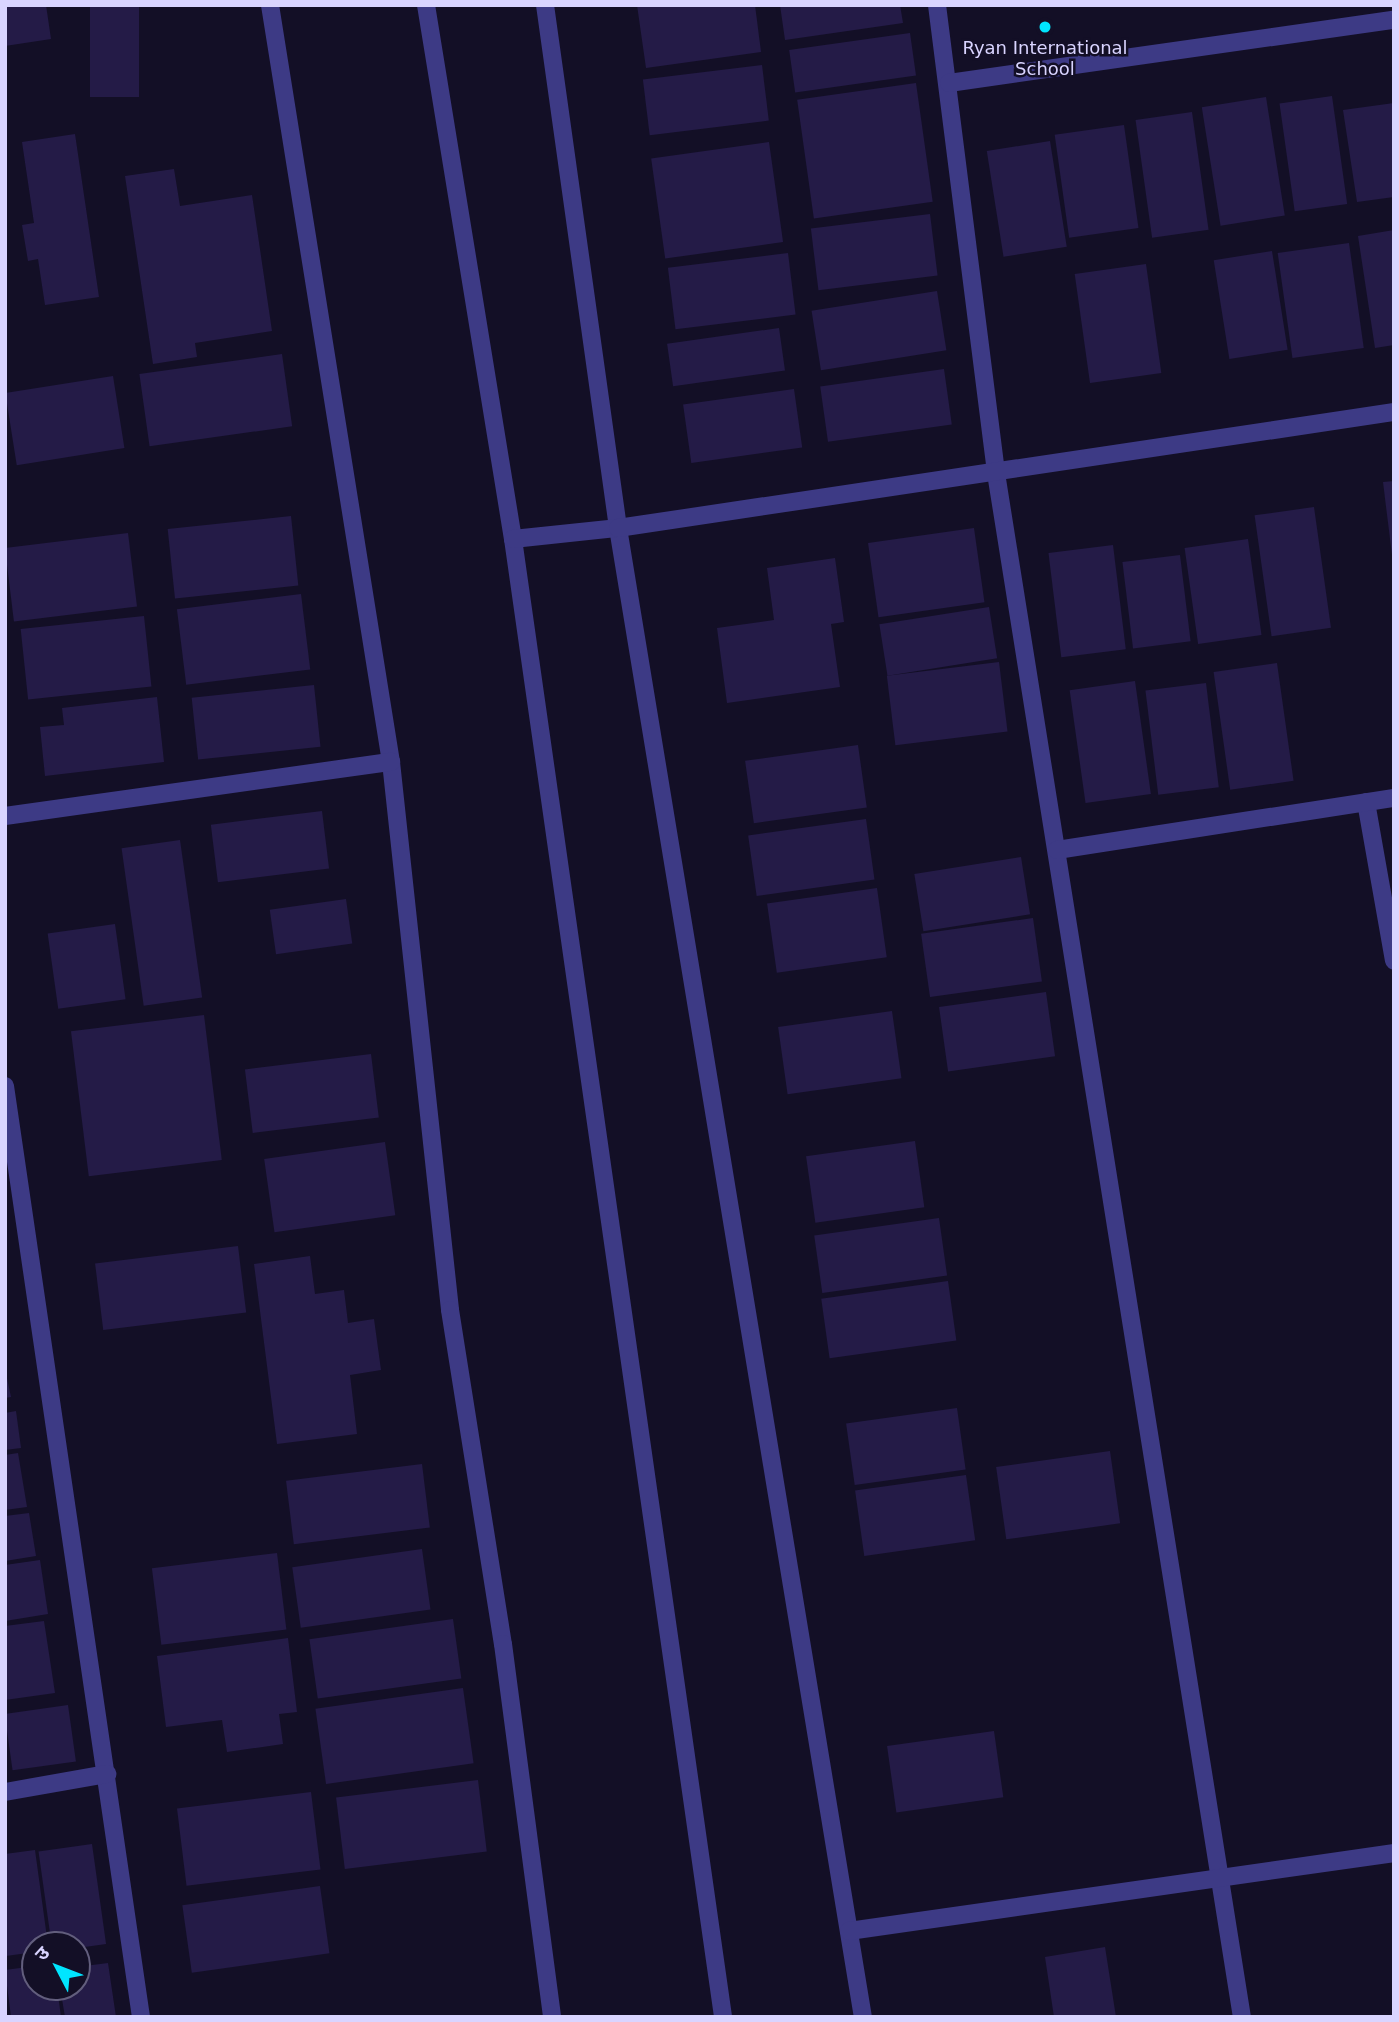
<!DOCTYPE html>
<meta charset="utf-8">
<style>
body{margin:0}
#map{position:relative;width:1399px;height:2022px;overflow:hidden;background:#130f26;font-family:"DejaVu Sans","Noto Sans Devanagari",sans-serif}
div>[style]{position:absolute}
.building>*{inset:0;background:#241b47;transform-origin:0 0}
.minor>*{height:18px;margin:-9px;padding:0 9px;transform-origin:9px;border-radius:9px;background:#3d3a85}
.dots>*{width:19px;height:19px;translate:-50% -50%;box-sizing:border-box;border:4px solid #130f26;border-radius:50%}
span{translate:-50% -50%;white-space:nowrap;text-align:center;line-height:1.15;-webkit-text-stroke:5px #130f26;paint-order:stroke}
.poi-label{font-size:18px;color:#d9d4ff}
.frame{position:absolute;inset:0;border:7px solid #d9d4ff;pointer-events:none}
.north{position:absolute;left:21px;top:1931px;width:70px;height:70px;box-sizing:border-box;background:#130f26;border:2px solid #625e7d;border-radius:50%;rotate:312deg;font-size:19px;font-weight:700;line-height:28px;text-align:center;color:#d9d4ff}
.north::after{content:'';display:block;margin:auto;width:24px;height:32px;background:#00e5ff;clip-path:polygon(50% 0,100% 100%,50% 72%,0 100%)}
</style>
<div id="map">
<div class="building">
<div style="clip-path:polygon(5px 5px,46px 5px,51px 39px,5px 46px)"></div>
<div style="left:90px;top:5px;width:49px;height:92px"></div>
<div style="clip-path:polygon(637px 5px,755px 5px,761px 52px,646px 68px)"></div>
<div style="clip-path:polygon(780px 5px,900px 5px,903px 23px,785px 40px)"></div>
<div style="left:910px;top:33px;width:43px;height:122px;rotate:82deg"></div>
<div style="left:762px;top:65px;width:56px;height:120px;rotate:83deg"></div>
<div style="left:916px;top:83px;width:120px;height:120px;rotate:82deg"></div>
<div style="left:1332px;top:96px;width:109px;height:53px;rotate:82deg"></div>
<div style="left:1266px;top:97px;width:120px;height:65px;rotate:81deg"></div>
<div style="clip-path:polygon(1394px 103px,1394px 197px,1357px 202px,1343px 110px)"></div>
<div style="left:1192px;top:112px;width:119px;height:57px;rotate:82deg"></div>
<div style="left:1124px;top:125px;width:104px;height:70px;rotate:82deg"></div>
<div style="clip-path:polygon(75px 134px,99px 297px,45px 305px,38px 259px,28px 261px,22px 225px,34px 223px,22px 142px)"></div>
<div style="left:1050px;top:141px;width:107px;height:64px;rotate:81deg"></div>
<div style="left:769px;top:142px;width:101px;height:119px;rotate:82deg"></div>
<div style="clip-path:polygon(174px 169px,180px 206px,252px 195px,272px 331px,195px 343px,197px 357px,153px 364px,125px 176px)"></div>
<div style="left:930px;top:214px;width:62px;height:120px;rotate:83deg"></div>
<div style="clip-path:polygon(1394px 230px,1394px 345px,1375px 348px,1358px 236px)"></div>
<div style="left:1349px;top:243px;width:106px;height:72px;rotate:82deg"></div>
<div style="left:1272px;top:251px;width:100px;height:59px;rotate:81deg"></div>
<div style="left:788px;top:253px;width:62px;height:121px;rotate:83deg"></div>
<div style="left:1146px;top:264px;width:110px;height:72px;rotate:82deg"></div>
<div style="left:937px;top:291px;width:60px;height:127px;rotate:81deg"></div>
<div style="left:779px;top:328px;width:43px;height:113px;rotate:82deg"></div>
<div style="left:282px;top:354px;width:73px;height:144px;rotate:82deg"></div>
<div style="left:944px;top:369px;width:56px;height:125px;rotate:82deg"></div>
<div style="left:113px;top:376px;width:73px;height:109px;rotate:81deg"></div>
<div style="left:794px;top:389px;width:59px;height:112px;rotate:82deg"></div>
<div style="clip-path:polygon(1394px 481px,1394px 555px,1392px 555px,1383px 482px)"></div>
<div style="left:1314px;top:507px;width:122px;height:60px;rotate:82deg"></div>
<div style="left:291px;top:516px;width:70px;height:124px;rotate:84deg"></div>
<div style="left:974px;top:528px;width:75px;height:107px;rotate:82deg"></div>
<div style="left:128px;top:533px;width:74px;height:124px;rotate:83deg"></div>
<div style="left:1248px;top:539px;width:97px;height:64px;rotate:82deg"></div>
<div style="left:1113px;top:545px;width:105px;height:65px;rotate:83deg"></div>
<div style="left:1180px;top:555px;width:87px;height:58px;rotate:83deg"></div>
<div style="clip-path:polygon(835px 558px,844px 622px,831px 624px,840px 687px,727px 703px,717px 628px,774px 620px,767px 568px)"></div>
<div style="left:301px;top:594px;width:76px;height:125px;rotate:83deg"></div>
<div style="left:989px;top:607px;width:52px;height:111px;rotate:81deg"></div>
<div style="left:144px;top:616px;width:71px;height:124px;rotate:84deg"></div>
<div style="left:999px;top:662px;width:70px;height:113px;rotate:83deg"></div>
<div style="left:1277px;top:663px;width:119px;height:64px;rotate:82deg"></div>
<div style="left:1135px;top:681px;width:114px;height:66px;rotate:82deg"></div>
<div style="left:1206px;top:683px;width:105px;height:61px;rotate:83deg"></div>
<div style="left:314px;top:685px;width:62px;height:123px;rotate:84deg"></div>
<div style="clip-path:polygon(157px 697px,164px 762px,45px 776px,40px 727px,64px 725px,62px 708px)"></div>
<div style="left:858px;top:745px;width:63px;height:114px;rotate:82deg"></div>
<div style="left:322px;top:811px;width:58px;height:112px;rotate:83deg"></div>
<div style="left:866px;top:819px;width:61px;height:119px;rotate:82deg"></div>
<div style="left:180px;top:840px;width:159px;height:59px;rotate:82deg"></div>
<div style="left:1021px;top:857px;width:58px;height:108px;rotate:81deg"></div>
<div style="left:877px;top:888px;width:70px;height:111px;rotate:82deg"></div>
<div style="left:346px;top:899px;width:45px;height:77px;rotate:82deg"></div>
<div style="left:1033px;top:918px;width:64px;height:113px;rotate:82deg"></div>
<div style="left:115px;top:924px;width:76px;height:68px;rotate:82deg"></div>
<div style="left:1046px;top:992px;width:65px;height:108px;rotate:82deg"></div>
<div style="left:892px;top:1011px;width:68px;height:115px;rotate:82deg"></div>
<div style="left:204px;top:1015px;width:146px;height:134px;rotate:83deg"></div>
<div style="left:371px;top:1054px;width:64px;height:127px;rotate:83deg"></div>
<div style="left:915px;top:1141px;width:67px;height:110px;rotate:82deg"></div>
<div style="left:385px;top:1142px;width:74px;height:122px;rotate:82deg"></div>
<div style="left:939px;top:1218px;width:58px;height:126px;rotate:82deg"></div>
<div style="left:238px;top:1246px;width:67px;height:144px;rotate:83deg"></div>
<div style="clip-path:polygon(310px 1256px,315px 1294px,344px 1290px,348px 1323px,374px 1319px,381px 1370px,350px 1375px,357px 1434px,277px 1444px,254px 1264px)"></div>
<div style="left:948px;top:1281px;width:60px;height:128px;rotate:82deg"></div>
<div style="clip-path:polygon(5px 1369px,11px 1397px,5px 1398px)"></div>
<div style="left:957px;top:1408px;width:62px;height:112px;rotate:82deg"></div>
<div style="clip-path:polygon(16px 1411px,21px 1448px,5px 1450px,5px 1413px)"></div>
<div style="left:1110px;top:1451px;width:73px;height:115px;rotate:82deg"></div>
<div style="clip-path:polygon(18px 1453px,27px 1507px,5px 1510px,5px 1455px)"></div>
<div style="left:422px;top:1464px;width:64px;height:137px;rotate:83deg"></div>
<div style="left:966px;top:1475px;width:66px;height:112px;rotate:82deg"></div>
<div style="clip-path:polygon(29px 1513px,36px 1556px,5px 1561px,5px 1516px)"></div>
<div style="left:422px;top:1549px;width:61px;height:131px;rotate:82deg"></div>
<div style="left:277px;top:1553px;width:77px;height:126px;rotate:83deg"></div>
<div style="clip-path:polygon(40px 1560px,48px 1614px,5px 1621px,5px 1565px)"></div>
<div style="left:453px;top:1619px;width:60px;height:145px;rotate:82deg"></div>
<div style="clip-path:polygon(44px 1621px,55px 1693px,5px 1700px,5px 1626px)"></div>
<div style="clip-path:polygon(288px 1638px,297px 1712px,279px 1714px,283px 1744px,227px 1752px,222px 1720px,166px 1727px,157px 1656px)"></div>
<div style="left:463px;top:1688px;width:76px;height:149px;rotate:82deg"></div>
<div style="left:68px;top:1705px;width:57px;height:64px;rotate:82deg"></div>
<div style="left:994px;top:1731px;width:67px;height:108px;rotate:82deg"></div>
<div style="left:478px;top:1780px;width:72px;height:143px;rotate:83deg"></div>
<div style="left:311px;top:1792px;width:78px;height:135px;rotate:83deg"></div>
<div style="left:92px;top:1844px;width:101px;height:54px;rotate:82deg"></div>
<div style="clip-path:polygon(35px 1850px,48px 1945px,35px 1945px,35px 1952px,6px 1956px,5px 1854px)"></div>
<div style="left:320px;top:1886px;width:68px;height:139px;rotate:82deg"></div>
<div style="clip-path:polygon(1105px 1947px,1116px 2017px,1054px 2017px,1045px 1957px)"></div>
<div style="clip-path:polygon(108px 1963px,116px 2017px,65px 2017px,60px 1987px,77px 1987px,77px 1967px)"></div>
<div style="clip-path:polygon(35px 1966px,35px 1987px,57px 1987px,61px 2017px,11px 2017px,5px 1970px)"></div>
</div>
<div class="minor">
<div style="left:270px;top:5px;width:767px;rotate:80.92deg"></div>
<div style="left:391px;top:762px;width:551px;rotate:83.85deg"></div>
<div style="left:450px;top:1310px;width:338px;rotate:81deg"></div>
<div style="left:503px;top:1644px;width:376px;rotate:82.5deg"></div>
<div style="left:426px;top:5px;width:541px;rotate:80.75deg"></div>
<div style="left:513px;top:539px;width:1493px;rotate:81.91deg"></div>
<div style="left:545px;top:5px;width:528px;rotate:82.05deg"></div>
<div style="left:618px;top:528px;width:1509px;rotate:80.66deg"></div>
<div style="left:937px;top:5px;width:472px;rotate:82.8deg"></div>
<div style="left:996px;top:473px;width:1563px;rotate:80.95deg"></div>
<div style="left:949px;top:83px;width:449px;rotate:-8.1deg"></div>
<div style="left:513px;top:539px;width:106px;rotate:-6deg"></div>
<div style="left:618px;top:528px;width:785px;rotate:-8.5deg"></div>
<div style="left:1366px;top:802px;width:161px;rotate:80deg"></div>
<div style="left:5px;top:816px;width:390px;rotate:-8deg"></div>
<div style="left:1057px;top:850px;width:341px;rotate:-8.8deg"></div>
<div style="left:5px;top:1086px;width:941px;rotate:81.69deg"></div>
<div style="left:5px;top:1792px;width:104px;rotate:-10deg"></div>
<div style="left:849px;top:1931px;width:551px;rotate:-8.14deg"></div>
</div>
<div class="dots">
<div style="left:1045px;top:27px;background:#00e5ff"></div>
</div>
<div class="poi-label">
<span style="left:1045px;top:59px">Ryan International<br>School</span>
</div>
<div class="frame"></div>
<div class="north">उ</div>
</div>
